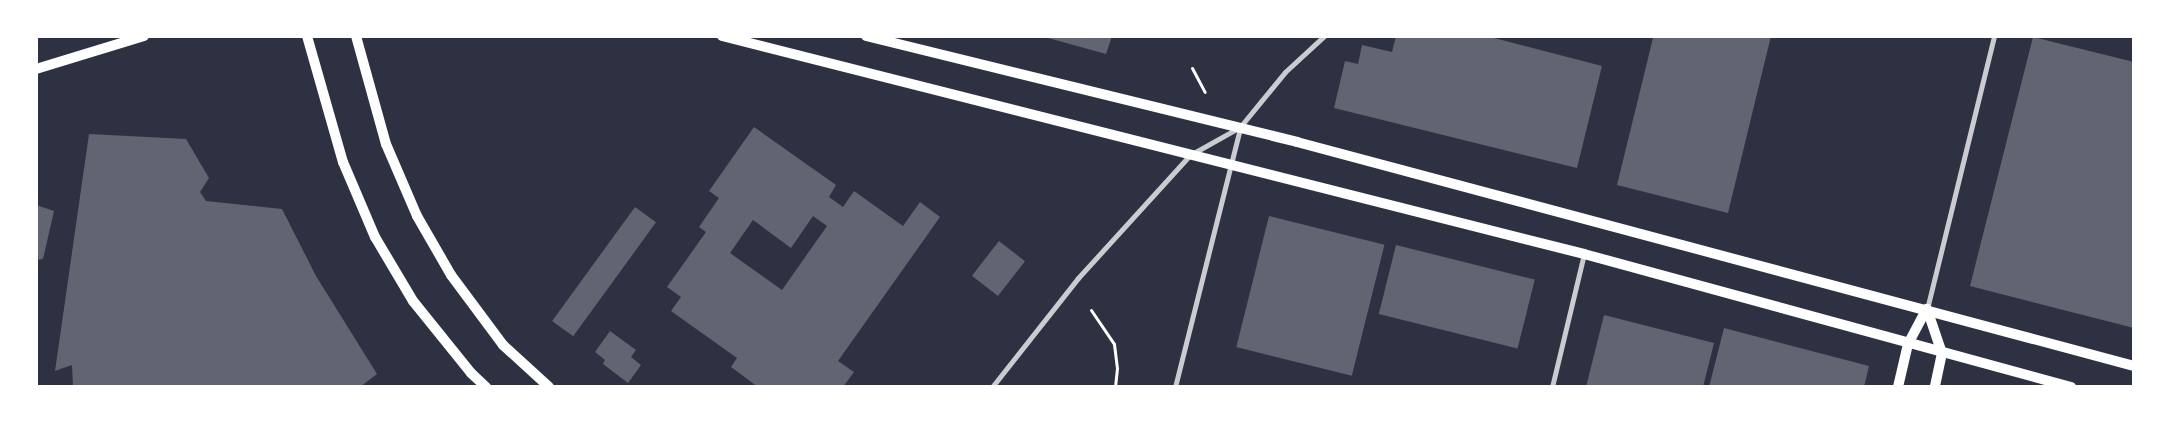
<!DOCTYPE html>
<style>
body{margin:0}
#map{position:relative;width:2170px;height:423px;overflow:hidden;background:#2d3142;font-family:"Fira Sans Condensed",sans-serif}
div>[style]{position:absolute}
.building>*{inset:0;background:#626471;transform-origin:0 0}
.path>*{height:3px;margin:-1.5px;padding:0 1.5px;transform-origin:1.5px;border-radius:1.5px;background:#fff}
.minor>*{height:5px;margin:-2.5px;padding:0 2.5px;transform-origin:2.5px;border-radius:2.5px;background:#caccd0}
.secondary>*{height:10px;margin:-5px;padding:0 5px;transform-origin:5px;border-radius:5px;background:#fff}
span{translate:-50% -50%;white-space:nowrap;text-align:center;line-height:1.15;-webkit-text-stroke:4px #fff;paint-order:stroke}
.frame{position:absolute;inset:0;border:38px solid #fff;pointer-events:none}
</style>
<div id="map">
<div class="building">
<div style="clip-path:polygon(1041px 36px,1112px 36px,1106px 54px)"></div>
<div style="clip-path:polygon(1396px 36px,1486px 36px,1602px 66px,1577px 168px,1334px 108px,1345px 61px,1358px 64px,1362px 45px,1392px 52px)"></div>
<div style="clip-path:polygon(1648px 36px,1771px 36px,1728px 213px,1617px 185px,1653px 38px)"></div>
<div style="clip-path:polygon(2033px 37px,2134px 62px,2134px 328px,1970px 286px)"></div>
<div style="clip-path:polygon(evenodd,754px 127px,836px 185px,829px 197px,843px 207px,854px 191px,903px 226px,920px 202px,940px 217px,838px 361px,854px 372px,843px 387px,758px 387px,731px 367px,737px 358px,671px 311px,681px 297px,667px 287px,706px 232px,699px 227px,719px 198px,709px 191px,754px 127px,813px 216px,827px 226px,782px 290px,730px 253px,753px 220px,791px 248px,813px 216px)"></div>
<div style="clip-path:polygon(89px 134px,186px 139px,209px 178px,200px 192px,206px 201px,282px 209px,316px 276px,377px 374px,360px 387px,73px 387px,72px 365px,55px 371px)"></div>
<div style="clip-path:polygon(36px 205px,54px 211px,43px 259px,36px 260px)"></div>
<div style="left:635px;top:207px;width:26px;height:141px;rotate:36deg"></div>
<div style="left:1269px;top:216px;width:119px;height:135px;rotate:14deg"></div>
<div style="left:999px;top:241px;width:33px;height:44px;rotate:38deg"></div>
<div style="left:1396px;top:245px;width:143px;height:71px;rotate:14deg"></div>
<div style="clip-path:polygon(1604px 315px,1714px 343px,1703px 387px,1586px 387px)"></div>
<div style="clip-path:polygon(1724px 328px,1869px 366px,1864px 387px,1709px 387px)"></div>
<div style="clip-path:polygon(610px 331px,636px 350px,631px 357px,641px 365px,628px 383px,603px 364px,605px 360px,595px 352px)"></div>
</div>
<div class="path">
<div style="left:1192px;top:68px;width:27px;rotate:62deg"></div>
<div style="left:1091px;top:310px;width:41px;rotate:55.9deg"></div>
<div style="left:1114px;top:344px;width:24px;rotate:83deg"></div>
<div style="left:1117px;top:368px;width:19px;rotate:96deg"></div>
</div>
<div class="minor">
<div style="left:1927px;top:309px;width:281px;rotate:-76.2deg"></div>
<div style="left:992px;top:387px;width:139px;rotate:-51.7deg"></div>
<div style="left:1078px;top:278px;width:166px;rotate:-47.7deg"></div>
<div style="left:1190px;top:155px;width:57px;rotate:-29.2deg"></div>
<div style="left:1240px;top:127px;width:71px;rotate:-50.7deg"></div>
<div style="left:1285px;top:72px;width:53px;rotate:-42.7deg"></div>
<div style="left:1175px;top:387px;width:267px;rotate:-75.9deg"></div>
<div style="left:1552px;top:387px;width:137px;rotate:-76.5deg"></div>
</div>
<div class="secondary">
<div style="left:307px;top:36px;width:131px;rotate:74.1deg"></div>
<div style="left:343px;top:162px;width:82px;rotate:66.9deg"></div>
<div style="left:375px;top:237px;width:74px;rotate:59.3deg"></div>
<div style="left:413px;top:301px;width:92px;rotate:51.1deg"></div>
<div style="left:471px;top:373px;width:21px;rotate:43deg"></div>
<div style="left:356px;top:36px;width:112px;rotate:74.5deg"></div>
<div style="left:386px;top:144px;width:78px;rotate:66.7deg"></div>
<div style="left:417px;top:216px;width:68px;rotate:60deg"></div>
<div style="left:451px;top:275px;width:87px;rotate:53.4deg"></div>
<div style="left:503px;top:345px;width:62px;rotate:42.4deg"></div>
<div style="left:722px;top:36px;width:889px;rotate:14.19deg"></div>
<div style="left:1584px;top:254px;width:505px;rotate:15.28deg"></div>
<div style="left:866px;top:36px;width:444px;rotate:13.8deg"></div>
<div style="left:1297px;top:142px;width:866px;rotate:14.98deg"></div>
<div style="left:36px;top:69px;width:113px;rotate:-17deg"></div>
<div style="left:1927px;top:309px;width:46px;rotate:71.2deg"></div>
<div style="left:1942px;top:353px;width:35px;rotate:102deg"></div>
<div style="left:1898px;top:387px;width:44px;rotate:-76.9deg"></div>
<div style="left:1908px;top:344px;width:40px;rotate:-62deg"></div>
</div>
<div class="frame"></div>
</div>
